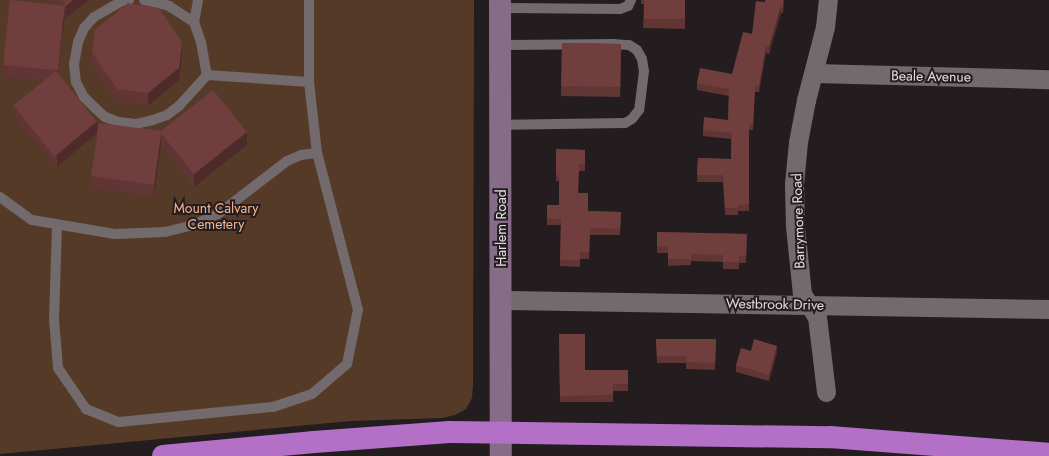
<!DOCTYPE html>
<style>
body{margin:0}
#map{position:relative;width:1049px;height:456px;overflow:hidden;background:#231d20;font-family:Jost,sans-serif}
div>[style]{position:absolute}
.green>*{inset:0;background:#563a28}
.lane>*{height:10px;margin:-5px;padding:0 5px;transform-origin:5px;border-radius:5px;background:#726a6d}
.street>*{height:19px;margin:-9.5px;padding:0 9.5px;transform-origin:9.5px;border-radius:9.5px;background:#726a6d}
.secondary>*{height:22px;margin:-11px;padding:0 11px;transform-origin:11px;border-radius:11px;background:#866c88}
.highway>*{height:22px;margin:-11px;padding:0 11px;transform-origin:11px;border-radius:11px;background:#b46fc7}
.wall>*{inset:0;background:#603534;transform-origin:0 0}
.shaded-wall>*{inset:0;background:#4e2b2b}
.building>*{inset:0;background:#703e3d;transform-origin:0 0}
span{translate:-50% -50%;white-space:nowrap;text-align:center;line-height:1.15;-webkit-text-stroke:4px #231d20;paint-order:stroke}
.street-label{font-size:14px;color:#e3dee0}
.park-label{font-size:14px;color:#fab488}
</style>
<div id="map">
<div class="green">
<div style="clip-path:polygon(0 0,474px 0,473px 385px,472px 398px,466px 409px,455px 415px,442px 418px,351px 421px,0 454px)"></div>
</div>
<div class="lane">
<div style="left:129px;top:0;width:7px;rotate:172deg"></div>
<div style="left:122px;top:1px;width:32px;rotate:150deg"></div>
<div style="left:94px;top:17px;width:15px;rotate:132deg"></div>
<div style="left:84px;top:28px;width:15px;rotate:113deg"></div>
<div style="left:78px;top:42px;width:22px;rotate:100deg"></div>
<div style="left:74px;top:64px;width:18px;rotate:84deg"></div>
<div style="left:76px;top:82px;width:17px;rotate:62deg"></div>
<div style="left:84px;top:97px;width:16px;rotate:45deg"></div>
<div style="left:95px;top:108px;width:13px;rotate:42deg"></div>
<div style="left:105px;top:117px;width:15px;rotate:20deg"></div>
<div style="left:119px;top:122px;width:17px;rotate:7deg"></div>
<div style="left:136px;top:124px;width:17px;rotate:-13deg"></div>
<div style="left:153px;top:120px;width:15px;rotate:-20deg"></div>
<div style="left:167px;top:115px;width:15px;rotate:-37deg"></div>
<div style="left:179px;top:106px;width:42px;rotate:-47.9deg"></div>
<div style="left:144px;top:0;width:26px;rotate:13deg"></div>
<div style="left:169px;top:6px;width:30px;rotate:33deg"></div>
<div style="left:198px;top:0;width:22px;rotate:100deg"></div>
<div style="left:194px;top:22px;width:21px;rotate:71deg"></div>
<div style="left:201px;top:42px;width:34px;rotate:80deg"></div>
<div style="left:207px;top:75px;width:102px;rotate:3.9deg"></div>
<div style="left:500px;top:8px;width:120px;rotate:0.5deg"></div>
<div style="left:620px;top:9px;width:9px;rotate:-21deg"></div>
<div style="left:628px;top:6px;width:7px;rotate:-63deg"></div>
<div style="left:500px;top:45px;width:113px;rotate:-0.5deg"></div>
<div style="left:613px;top:44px;width:16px;rotate:4deg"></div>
<div style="left:629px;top:45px;width:9px;rotate:32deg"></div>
<div style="left:637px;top:50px;width:10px;rotate:61deg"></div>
<div style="left:642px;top:59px;width:12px;rotate:81deg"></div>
<div style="left:644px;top:71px;width:39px;rotate:97deg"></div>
<div style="left:639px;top:110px;width:11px;rotate:128deg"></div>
<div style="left:632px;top:119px;width:8px;rotate:150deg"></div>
<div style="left:625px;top:123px;width:124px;rotate:179.1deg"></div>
<div style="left:0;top:197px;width:39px;rotate:36deg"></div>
<div style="left:32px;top:220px;width:84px;rotate:9.6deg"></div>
<div style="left:115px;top:234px;width:50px;rotate:-2.3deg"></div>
<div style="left:165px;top:232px;width:29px;rotate:-14deg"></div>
<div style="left:193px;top:225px;width:27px;rotate:-24deg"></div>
<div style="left:218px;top:214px;width:87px;rotate:-37.5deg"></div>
<div style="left:287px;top:161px;width:15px;rotate:-23deg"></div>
<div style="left:301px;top:155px;width:16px;rotate:-7deg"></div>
<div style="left:57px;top:225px;width:94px;rotate:91.8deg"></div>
<div style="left:54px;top:319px;width:49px;rotate:85.3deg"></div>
<div style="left:58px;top:368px;width:50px;rotate:55.7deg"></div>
<div style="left:86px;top:409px;width:35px;rotate:22deg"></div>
<div style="left:119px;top:422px;width:155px;rotate:-5.6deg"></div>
<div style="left:273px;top:407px;width:41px;rotate:-18.4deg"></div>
<div style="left:312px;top:394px;width:46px;rotate:-40.6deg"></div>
<div style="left:347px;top:364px;width:55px;rotate:-78.5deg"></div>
<div style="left:358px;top:310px;width:162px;rotate:-104.6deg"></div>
<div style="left:317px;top:153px;width:71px;rotate:-96.4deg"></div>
<div style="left:309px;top:82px;width:82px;rotate:-90deg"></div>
</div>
<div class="street">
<div style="left:814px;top:73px;width:235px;rotate:1.5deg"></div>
<div style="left:502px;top:300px;width:547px;rotate:0.94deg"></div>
<div style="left:826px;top:392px;width:76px;rotate:-96.8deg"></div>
<div style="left:817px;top:317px;width:27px;rotate:-123deg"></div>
<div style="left:802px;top:294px;width:68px;rotate:-95.9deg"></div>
<div style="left:795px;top:226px;width:42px;rotate:-91.4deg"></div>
<div style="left:794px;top:184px;width:42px;rotate:-84.6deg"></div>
<div style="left:798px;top:142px;width:43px;rotate:-79.2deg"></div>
<div style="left:806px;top:100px;width:75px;rotate:-75.4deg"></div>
<div style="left:825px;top:27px;width:27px;rotate:-84deg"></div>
</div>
<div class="secondary">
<div style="left:500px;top:0;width:456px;rotate:89.9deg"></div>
</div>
<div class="highway">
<div style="left:163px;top:456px;width:152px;rotate:-5.3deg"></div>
<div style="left:314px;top:442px;width:136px;rotate:-4.2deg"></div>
<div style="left:450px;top:432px;width:380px;rotate:0.8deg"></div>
<div style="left:830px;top:437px;width:220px;rotate:4.4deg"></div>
</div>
<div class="wall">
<div style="clip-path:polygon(52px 0,89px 0,66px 18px,65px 17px,58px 74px,97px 133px,99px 123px,247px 145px,194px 187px,161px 145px,154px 197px,91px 188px,91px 176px,97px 133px,57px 167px,15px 119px,15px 107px,44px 81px,4px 77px,4px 65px,55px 5px)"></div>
<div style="clip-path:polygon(641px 0,685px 0,685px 29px,643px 28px,644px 4px,641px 4px)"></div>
<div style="clip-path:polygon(765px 0,784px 0,783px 13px,781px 13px,769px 54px,766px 53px,759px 92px,755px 92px,753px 130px,749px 130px,749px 211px,738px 211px,738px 215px,725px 215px,723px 182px,697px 182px,698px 158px,731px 159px,731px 139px,703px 136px,703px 130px,728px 120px,729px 96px,697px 90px,697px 83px,732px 74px,752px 34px,765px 2px)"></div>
<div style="left:562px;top:43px;width:59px;height:53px;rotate:1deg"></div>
<div style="clip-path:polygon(92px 52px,182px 54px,179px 80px,148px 106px,117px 102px,92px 65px)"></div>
<div style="clip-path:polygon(556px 149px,585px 150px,585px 171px,579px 171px,578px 193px,588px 211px,621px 212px,620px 235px,590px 235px,589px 259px,580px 259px,580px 267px,560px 266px,561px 225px,547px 225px,547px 205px,559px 205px,559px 181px,556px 181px)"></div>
<div style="clip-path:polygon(657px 232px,747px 234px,746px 263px,739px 263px,739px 269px,723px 269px,723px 262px,691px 261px,691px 265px,668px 266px,668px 253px,657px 253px)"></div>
<div style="clip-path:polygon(559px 334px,585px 370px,628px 370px,628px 391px,613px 391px,613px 402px,560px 402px)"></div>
<div style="clip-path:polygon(656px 339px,716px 339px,715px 370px,686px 369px,686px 363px,657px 363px)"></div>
<div style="clip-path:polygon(751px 351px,777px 353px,769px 381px,736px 372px,736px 365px)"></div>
</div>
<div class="shaded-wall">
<div style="clip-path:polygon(73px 0,89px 0,66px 18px,66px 6px)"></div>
<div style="clip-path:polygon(65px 6px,65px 18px,56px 83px,56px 70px)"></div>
<div style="clip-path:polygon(781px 6px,781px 13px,769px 54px,769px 47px)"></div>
<div style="clip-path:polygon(182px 42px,182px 54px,179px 80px,148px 106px,148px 93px)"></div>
<div style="clip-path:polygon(766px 46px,766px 53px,759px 92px,759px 86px)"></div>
<div style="clip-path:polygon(97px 121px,97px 133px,57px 167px,57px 155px)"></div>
<div style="clip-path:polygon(247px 132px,247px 145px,194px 187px,194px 174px)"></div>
<div style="clip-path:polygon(161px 133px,161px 145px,154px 197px,154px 185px)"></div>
<div style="clip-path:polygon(777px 346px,777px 353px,769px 381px,769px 375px)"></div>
</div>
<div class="building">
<div style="left:10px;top:0;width:55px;height:65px;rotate:6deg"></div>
<div style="clip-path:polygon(62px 0,73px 0,66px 6px)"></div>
<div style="left:644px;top:0;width:41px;height:19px"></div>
<div style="clip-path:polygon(765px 0,783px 0,783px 7px,781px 6px,769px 47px,766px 46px,759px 86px,755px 85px,753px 124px,749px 124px,749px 204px,738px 205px,738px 208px,725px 208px,723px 175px,697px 175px,698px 158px,731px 159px,732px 133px,703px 130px,704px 117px,728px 120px,729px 89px,697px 83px,700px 68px,732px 74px,743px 32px,752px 34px,756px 1px,765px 2px)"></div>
<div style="clip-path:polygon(128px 3px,159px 8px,182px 42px,179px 68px,148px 93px,117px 89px,92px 52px,95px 30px)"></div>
<div style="left:562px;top:43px;width:59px;height:43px;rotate:1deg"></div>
<div style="left:56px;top:71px;width:65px;height:55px;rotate:51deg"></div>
<div style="clip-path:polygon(213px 90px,247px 132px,194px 174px,161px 133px,154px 185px,91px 176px,99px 123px,161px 131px)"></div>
<div style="clip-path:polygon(556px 149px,585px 150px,585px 164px,579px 164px,578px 193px,588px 193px,588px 211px,621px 212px,620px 229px,590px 228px,589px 252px,580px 252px,580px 260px,560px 260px,561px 219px,547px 219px,547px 205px,559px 205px,559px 175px,556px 175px)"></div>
<div style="clip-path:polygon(657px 232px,747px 234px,746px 256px,739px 256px,739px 262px,723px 262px,723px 255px,691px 254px,691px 259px,668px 259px,668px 246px,657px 246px)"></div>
<div style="clip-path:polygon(559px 334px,585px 334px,585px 370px,628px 370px,628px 384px,613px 384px,613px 395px,560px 396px)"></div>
<div style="clip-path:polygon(656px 339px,716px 339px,715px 363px,686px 362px,687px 356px,657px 356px)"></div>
<div style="clip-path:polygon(754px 339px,777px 346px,769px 375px,736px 365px,741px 348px,751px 351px)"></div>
</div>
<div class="street-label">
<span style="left:931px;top:76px;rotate:1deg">Beale Avenue</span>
<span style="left:798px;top:221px;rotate:-92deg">Barrymore Road</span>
<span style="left:501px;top:228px;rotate:-90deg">Harlem Road</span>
<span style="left:775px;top:304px;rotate:1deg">Westbrook Drive</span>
</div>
<div class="park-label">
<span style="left:216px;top:216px">Mount Calvary<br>Cemetery</span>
</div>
</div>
